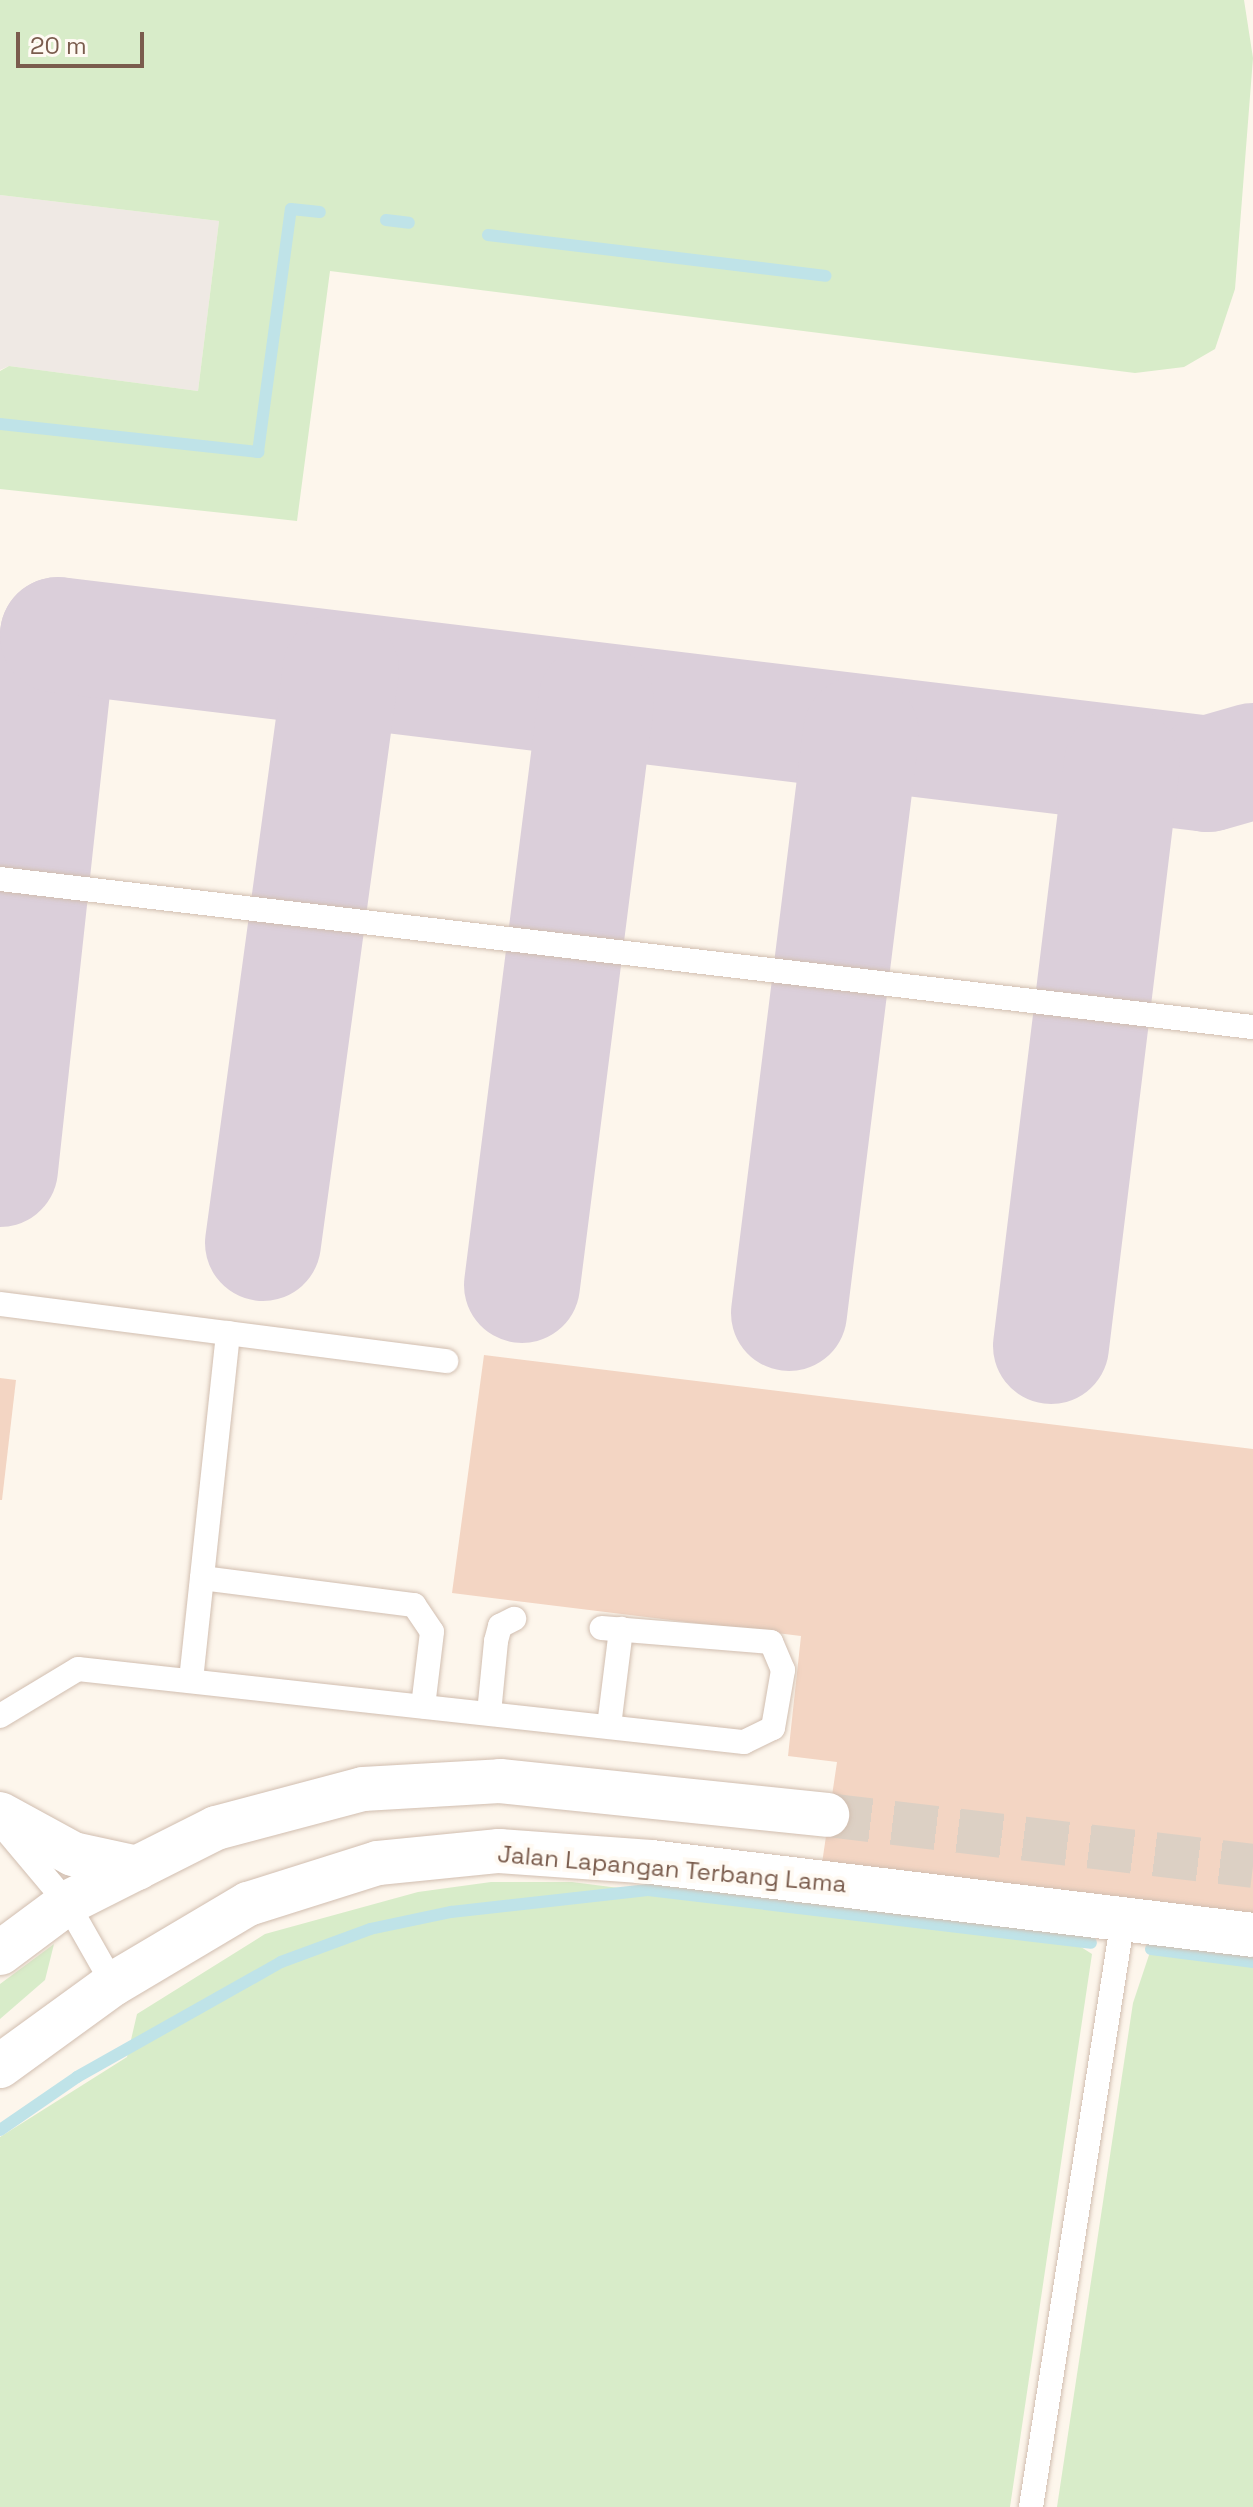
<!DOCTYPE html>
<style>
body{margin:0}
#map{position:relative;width:1253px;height:2507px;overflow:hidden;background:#fdf6ec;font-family:"Space Grotesk",sans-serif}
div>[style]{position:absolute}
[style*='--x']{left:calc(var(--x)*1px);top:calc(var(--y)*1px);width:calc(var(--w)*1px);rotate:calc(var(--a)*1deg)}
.industrial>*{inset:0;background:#efe9e4}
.green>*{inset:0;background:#d8ecc9}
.stream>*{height:12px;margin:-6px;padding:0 6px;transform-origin:6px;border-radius:6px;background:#bfe3e8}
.taxiway>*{height:116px;margin:-58px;padding:0 58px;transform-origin:58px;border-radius:58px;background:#dbcfda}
.building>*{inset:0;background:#f3d5c3}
.secondary-tunnel>*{height:44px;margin-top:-22px;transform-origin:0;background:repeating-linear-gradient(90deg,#dcd0c4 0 44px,transparent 0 66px)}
.roads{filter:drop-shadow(0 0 2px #d1beb0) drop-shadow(0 0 2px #d1beb0)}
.service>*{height:24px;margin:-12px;padding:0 12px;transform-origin:12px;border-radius:12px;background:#fff}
.secondary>*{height:44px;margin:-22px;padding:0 22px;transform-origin:22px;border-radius:22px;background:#fff}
span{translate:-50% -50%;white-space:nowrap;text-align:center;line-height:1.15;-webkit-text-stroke:8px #fffaf3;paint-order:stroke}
.street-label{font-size:24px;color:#7a5c4d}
.scale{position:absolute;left:16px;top:32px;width:128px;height:36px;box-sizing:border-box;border:4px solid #7a5c4d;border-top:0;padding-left:10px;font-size:24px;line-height:28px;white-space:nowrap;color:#7a5c4d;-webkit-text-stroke:6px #fffaf3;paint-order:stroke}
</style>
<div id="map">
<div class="industrial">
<i style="clip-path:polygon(0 195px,219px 221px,198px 391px,9px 366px,0 370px)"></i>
</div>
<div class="green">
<i style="clip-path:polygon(0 0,1244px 0,1253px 58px,1235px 289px,1215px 349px,1184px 367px,1135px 373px,330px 271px,297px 521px,0 489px,0 371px,9px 366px,198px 391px,219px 221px,0 195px)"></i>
<i style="clip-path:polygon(491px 1882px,572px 1882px,1081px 1947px,1092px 1954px,1010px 2507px,0 2507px,0 2137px,127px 2057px,137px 2014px,265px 1934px,418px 1892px)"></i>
<i style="clip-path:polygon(54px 1944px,45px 1980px,0 2019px,0 1984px)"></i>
<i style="clip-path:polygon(1151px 1949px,1253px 1962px,1253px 2507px,1057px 2507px,1133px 2003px)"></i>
</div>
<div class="stream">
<i style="--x:386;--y:220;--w:23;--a:7"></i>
<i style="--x:488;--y:235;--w:340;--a:6.9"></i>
<i style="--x:0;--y:424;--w:260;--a:6.2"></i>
<i style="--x:258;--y:452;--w:245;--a:-82.3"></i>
<i style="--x:291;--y:209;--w:29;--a:6"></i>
<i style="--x:1151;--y:1949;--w:103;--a:7.3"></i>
<i style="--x:0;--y:2130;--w:93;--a:-34.5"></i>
<i style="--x:77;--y:2077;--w:234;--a:-29.4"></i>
<i style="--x:281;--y:1962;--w:95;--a:-20.3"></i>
<i style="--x:370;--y:1929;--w:83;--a:-11.9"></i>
<i style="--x:451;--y:1912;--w:198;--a:-6.4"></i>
<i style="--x:648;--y:1890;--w:446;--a:6.8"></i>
</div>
<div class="taxiway">
<i style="--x:0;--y:1169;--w:537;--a:-83.8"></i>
<i style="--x:58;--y:635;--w:1158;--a:6.89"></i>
<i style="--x:1208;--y:774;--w:47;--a:-16.1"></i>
<i style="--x:263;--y:1243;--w:578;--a:-82.25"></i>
<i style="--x:522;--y:1285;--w:588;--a:-82.77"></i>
<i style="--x:789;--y:1313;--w:584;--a:-82.92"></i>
<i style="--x:1051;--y:1346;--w:586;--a:-83.04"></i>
</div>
<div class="building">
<i style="clip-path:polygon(484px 1355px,1253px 1449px,1253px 1926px,821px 1870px,837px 1762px,788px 1756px,801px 1636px,452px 1593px)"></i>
<i style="clip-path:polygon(0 1378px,16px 1380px,2px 1500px,0 1500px)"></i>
</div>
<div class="secondary-tunnel">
<i style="--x:827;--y:1815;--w:429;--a:6.8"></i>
</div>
<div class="roads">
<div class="service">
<i style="--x:0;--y:879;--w:1262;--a:6.74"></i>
<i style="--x:0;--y:1304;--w:450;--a:7.3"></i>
<i style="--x:202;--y:1578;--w:214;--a:7.3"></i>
<i style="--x:414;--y:1605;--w:32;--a:56"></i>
<i style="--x:432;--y:1632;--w:75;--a:96.9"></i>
<i style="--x:191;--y:1680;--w:349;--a:-83.9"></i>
<i style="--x:489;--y:1713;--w:72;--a:-84.4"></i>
<i style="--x:496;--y:1641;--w:16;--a:-75"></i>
<i style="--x:500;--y:1626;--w:16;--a:-27"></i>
<i style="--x:0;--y:1716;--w:91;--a:-31.1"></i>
<i style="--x:78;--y:1669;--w:670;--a:6.26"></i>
<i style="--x:744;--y:1742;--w:32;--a:-26"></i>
<i style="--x:773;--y:1728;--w:59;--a:-80.2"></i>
<i style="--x:783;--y:1670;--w:30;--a:-113"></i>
<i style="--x:771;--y:1642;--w:170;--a:-175.3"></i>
<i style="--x:609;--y:1726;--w:98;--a:-82.9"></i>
<i style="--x:5;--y:1829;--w:97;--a:50"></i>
<i style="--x:67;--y:1903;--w:93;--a:60.4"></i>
<i style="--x:1031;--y:2507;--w:596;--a:-81.12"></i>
</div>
<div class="secondary">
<i style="--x:0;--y:1814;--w:83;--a:28.7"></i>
<i style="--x:73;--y:1854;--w:66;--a:12.3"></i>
<i style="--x:0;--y:1953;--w:84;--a:-36.7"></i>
<i style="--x:67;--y:1903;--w:167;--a:-26.7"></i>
<i style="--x:216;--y:1828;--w:152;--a:-14.9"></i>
<i style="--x:363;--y:1789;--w:137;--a:-3.3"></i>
<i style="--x:500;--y:1781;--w:329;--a:5.9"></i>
<i style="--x:0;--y:2066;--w:140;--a:-36"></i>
<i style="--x:113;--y:1984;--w:157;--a:-30.7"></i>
<i style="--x:248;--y:1904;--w:136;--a:-17.5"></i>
<i style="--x:378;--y:1863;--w:122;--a:-5.7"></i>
<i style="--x:499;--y:1851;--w:152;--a:4.1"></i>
<i style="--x:651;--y:1862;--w:606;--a:6.91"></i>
</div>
</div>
<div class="street-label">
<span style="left:672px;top:1869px;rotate:5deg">Jalan Lapangan Terbang Lama</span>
</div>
<div class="scale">20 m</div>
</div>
